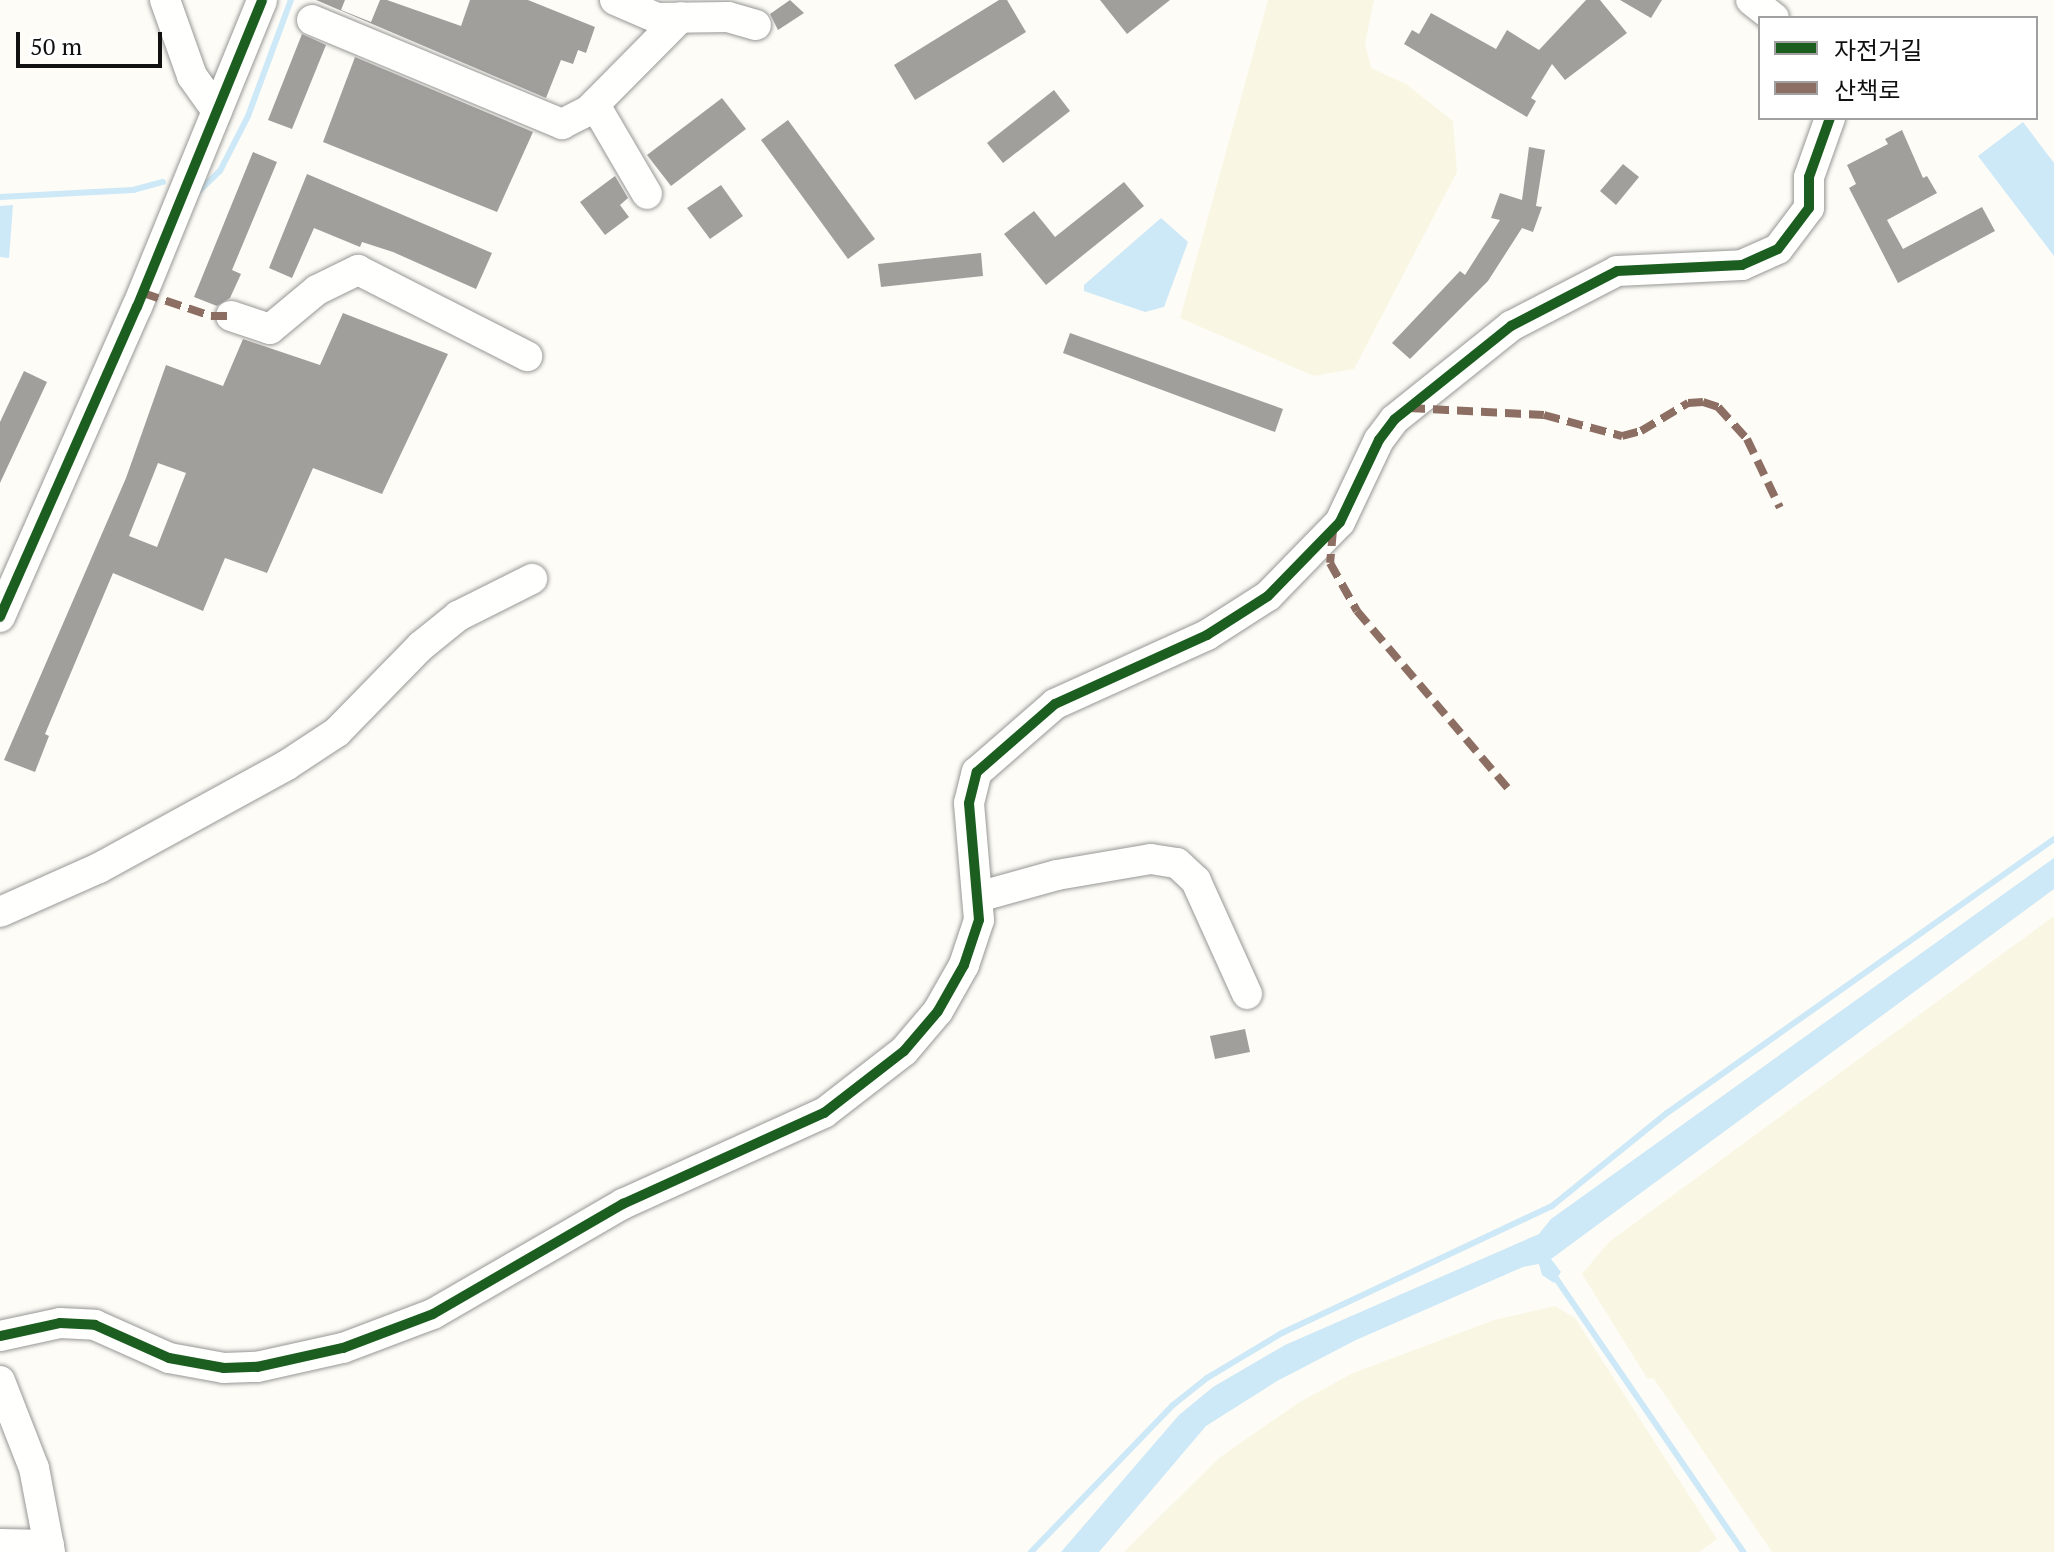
<!DOCTYPE html>
<meta charset="utf-8">
<style>
body{margin:0}
#map{position:relative;width:2054px;height:1552px;overflow:hidden;background:#fdfcf7;font-family:"PT Serif","Noto Sans KR",serif}
div>[style]{position:absolute}
[style*='--x']{left:calc(var(--x)*1px);top:calc(var(--y)*1px);width:calc(var(--w)*1px);rotate:calc(var(--a)*1deg)}
.farmland>*{inset:0;background:#f9f7e4}
.water>*{inset:0;background:#cde8f7}
.stream>*{height:6px;margin:-3px;padding:0 3px;transform-origin:3px;border-radius:3px;background:#cde8f7}
.building>*{inset:0;background:#a19f9c}
.roads{filter:drop-shadow(0 0 2px #979795) drop-shadow(0 0 2px #979795)}
.minor>*{height:30px;margin:-15px;padding:0 15px;transform-origin:15px;border-radius:15px;background:#fffffe}
.quiet>*{height:8px;margin-top:-4px;transform-origin:0;background:repeating-linear-gradient(90deg,#8d6e63 0 16px,transparent 0 24px)}
.cycleway>*{height:10px;margin:-5px;padding:0 5px;transform-origin:5px;border-radius:5px;background:#1b5e20}
span{translate:-50% -50%;white-space:nowrap;text-align:center;line-height:1.15;-webkit-text-stroke:8px #fff;paint-order:stroke}
.legend{position:absolute;left:1758px;top:16px;width:280px;height:104px;box-sizing:border-box;background:#fff;border:2px solid #a0a0a0;margin:0;padding:10px 14px;list-style:none;font-size:24px;color:#111}
.legend li{display:flex;align-items:center;gap:16px;height:40px}
.legend b{width:40px;border:2px solid #a0a0a0}
.scale{position:absolute;left:16px;top:32px;width:146px;height:36px;box-sizing:border-box;border:4px solid #111;border-top:0;padding-left:10px;font-size:24px;line-height:28px;white-space:nowrap;color:#111;-webkit-text-stroke:6px #fff;paint-order:stroke}
</style>
<div id="map">
<div class="farmland">
<i style="clip-path:polygon(1268px 0,1374px 0,1365px 43px,1371px 68px,1406px 84px,1453px 121px,1457px 172px,1354px 369px,1314px 376px,1180px 318px)"></i>
<i style="clip-path:polygon(2054px 916px,2054px 1552px,1772px 1552px,1654px 1379px,1647px 1378px,1582px 1274px,1609px 1242px)"></i>
<i style="clip-path:polygon(1555px 1306px,1575px 1318px,1717px 1539px,1699px 1552px,1124px 1552px,1219px 1458px,1298px 1403px,1353px 1373px,1494px 1320px)"></i>
</div>
<div class="water">
<i style="clip-path:polygon(2023px 122px,2054px 163px,2054px 256px,1978px 156px)"></i>
<i style="clip-path:polygon(13px 205px,9px 258px,0 257px,0 206px)"></i>
<i style="clip-path:polygon(1161px 218px,1188px 242px,1164px 307px,1145px 312px,1084px 291px,1084px 285px)"></i>
<i style="clip-path:polygon(2054px 858px,2054px 889px,1551px 1259px,1561px 1272px,1554px 1283px,1542px 1275px,1539px 1264px,1523px 1267px,1356px 1340px,1277px 1381px,1206px 1426px,1099px 1552px,1061px 1552px,1179px 1415px,1213px 1387px,1285px 1345px,1539px 1234px,1551px 1219px)"></i>
</div>
<div class="stream">
<i style="--x:199;--y:191;--w:29;--a:-44"></i>
<i style="--x:220;--y:171;--w:62;--a:-63"></i>
<i style="--x:248;--y:116;--w:124;--a:-69.7"></i>
<i style="--x:0;--y:197;--w:133;--a:-3"></i>
<i style="--x:133;--y:190;--w:31;--a:-15"></i>
<i style="--x:1553;--y:1274;--w:337;--a:55.6"></i>
<i style="--x:1031;--y:1552;--w:204;--a:-46"></i>
<i style="--x:1173;--y:1405;--w:43;--a:-38.5"></i>
<i style="--x:1207;--y:1378;--w:87;--a:-31"></i>
<i style="--x:1282;--y:1333;--w:298;--a:-25.2"></i>
<i style="--x:1552;--y:1206;--w:148;--a:-39"></i>
<i style="--x:1667;--y:1113;--w:474;--a:-35.3"></i>
</div>
<div class="building">
<i style="clip-path:polygon(316px 0,345px 0,341px 10px,371px 22px,380px 0,387px 0,461px 26px,470px 0,528px 0,595px 27px,586px 53px,578px 50px,573px 64px,561px 60px,546px 98px)"></i>
<i style="clip-path:polygon(790px 0,804px 13px,778px 30px,770px 14px)"></i>
<i style="clip-path:polygon(999px 0,1007px 0,1026px 32px,915px 100px,894px 65px)"></i>
<i style="clip-path:polygon(1100px 0,1170px 0,1127px 34px)"></i>
<i style="clip-path:polygon(1586px 0,1600px 0,1627px 33px,1565px 80px,1552px 64px,1531px 98px,1536px 101px,1527px 117px,1404px 44px,1412px 30px,1419px 34px,1431px 13px,1496px 49px,1507px 30px,1539px 50px)"></i>
<i style="clip-path:polygon(1620px 0,1662px 0,1651px 18px)"></i>
<i style="clip-path:polygon(302px 34px,326px 45px,292px 129px,268px 120px)"></i>
<i style="clip-path:polygon(355px 57px,533px 132px,497px 212px,323px 142px)"></i>
<i style="clip-path:polygon(1054px 90px,1070px 111px,1003px 163px,987px 143px)"></i>
<i style="clip-path:polygon(722px 98px,746px 129px,671px 186px,647px 155px)"></i>
<i style="clip-path:polygon(788px 120px,875px 239px,848px 259px,761px 140px)"></i>
<i style="clip-path:polygon(1902px 130px,1923px 178px,1927px 176px,1937px 193px,1887px 220px,1903px 249px,1982px 207px,1995px 231px,1898px 283px,1849px 188px,1856px 184px,1847px 165px,1888px 144px,1885px 139px)"></i>
<i style="clip-path:polygon(1529px 147px,1545px 150px,1536px 206px,1542px 207px,1533px 232px,1522px 228px,1488px 281px,1410px 359px,1392px 343px,1460px 271px,1465px 275px,1500px 220px,1491px 218px,1500px 193px,1522px 200px)"></i>
<i style="clip-path:polygon(253px 152px,277px 162px,232px 270px,241px 274px,230px 298px,217px 306px,194px 297px)"></i>
<i style="clip-path:polygon(1623px 164px,1639px 177px,1616px 205px,1600px 191px)"></i>
<i style="clip-path:polygon(307px 174px,492px 253px,476px 289px,393px 252px,362px 242px,360px 247px,314px 228px,292px 278px,269px 268px)"></i>
<i style="clip-path:polygon(615px 176px,628px 198px,620px 205px,629px 217px,605px 235px,580px 202px)"></i>
<i style="clip-path:polygon(1124px 182px,1144px 206px,1046px 285px,1004px 234px,1034px 211px,1055px 237px)"></i>
<i style="clip-path:polygon(721px 185px,743px 216px,710px 239px,687px 208px)"></i>
<i style="clip-path:polygon(981px 253px,983px 276px,881px 287px,878px 264px)"></i>
<i style="clip-path:polygon(evenodd,343px 313px,448px 354px,382px 494px,313px 468px,267px 573px,225px 558px,203px 611px,113px 573px,45px 734px,49px 736px,35px 772px,4px 760px,126px 478px,166px 365px,223px 386px,243px 339px,320px 365px,343px 313px,158px 463px,186px 473px,157px 547px,129px 536px,158px 463px)"></i>
<i style="clip-path:polygon(1070px 333px,1283px 409px,1275px 432px,1063px 353px)"></i>
<i style="clip-path:polygon(24px 371px,47px 382px,0 483px,0 422px)"></i>
<i style="clip-path:polygon(1245px 1029px,1250px 1052px,1215px 1059px,1210px 1036px)"></i>
</div>
<div class="roads">
<div class="minor">
<i style="--x:165;--y:0;--w:81;--a:70.4"></i>
<i style="--x:192;--y:76;--w:43;--a:54.5"></i>
<i style="--x:615;--y:0;--w:46;--a:23.2"></i>
<i style="--x:657;--y:18;--w:71;--a:-0.8"></i>
<i style="--x:728;--y:17;--w:29;--a:16"></i>
<i style="--x:1751;--y:0;--w:29;--a:38"></i>
<i style="--x:312;--y:20;--w:271;--a:22.6"></i>
<i style="--x:562;--y:124;--w:29;--a:-27"></i>
<i style="--x:588;--y:111;--w:132;--a:-45.3"></i>
<i style="--x:595;--y:105;--w:103;--a:59.7"></i>
<i style="--x:231;--y:316;--w:41;--a:18.4"></i>
<i style="--x:270;--y:329;--w:61;--a:-39.7"></i>
<i style="--x:317;--y:290;--w:46;--a:-26"></i>
<i style="--x:358;--y:270;--w:190;--a:27"></i>
<i style="--x:0;--y:617;--w:339;--a:-66.2"></i>
<i style="--x:137;--y:307;--w:331;--a:-67.8"></i>
<i style="--x:978;--y:897;--w:82;--a:-15.6"></i>
<i style="--x:1057;--y:875;--w:95;--a:-9.7"></i>
<i style="--x:1151;--y:859;--w:26;--a:9"></i>
<i style="--x:1177;--y:863;--w:26;--a:43"></i>
<i style="--x:1196;--y:881;--w:124;--a:65.7"></i>
<i style="--x:0;--y:912;--w:108;--a:-24"></i>
<i style="--x:99;--y:868;--w:214;--a:-28.7"></i>
<i style="--x:287;--y:765;--w:60;--a:-33.4"></i>
<i style="--x:337;--y:732;--w:120;--a:-45.7"></i>
<i style="--x:421;--y:646;--w:48;--a:-39"></i>
<i style="--x:458;--y:616;--w:83;--a:-26.6"></i>
<i style="--x:0;--y:1336;--w:61;--a:-12.2"></i>
<i style="--x:60;--y:1323;--w:35;--a:3"></i>
<i style="--x:95;--y:1325;--w:81;--a:24"></i>
<i style="--x:169;--y:1358;--w:56;--a:10.3"></i>
<i style="--x:224;--y:1368;--w:33;--a:-2"></i>
<i style="--x:257;--y:1367;--w:88;--a:-12.5"></i>
<i style="--x:343;--y:1348;--w:96;--a:-20.7"></i>
<i style="--x:433;--y:1314;--w:220;--a:-30.1"></i>
<i style="--x:623;--y:1204;--w:221;--a:-24.4"></i>
<i style="--x:824;--y:1113;--w:101;--a:-37.8"></i>
<i style="--x:904;--y:1051;--w:52;--a:-49.6"></i>
<i style="--x:938;--y:1011;--w:53;--a:-60.5"></i>
<i style="--x:964;--y:965;--w:47;--a:-71.6"></i>
<i style="--x:979;--y:920;--w:117;--a:-94.9"></i>
<i style="--x:969;--y:803;--w:32;--a:-76"></i>
<i style="--x:977;--y:772;--w:103;--a:-41.1"></i>
<i style="--x:1055;--y:704;--w:167;--a:-24.4"></i>
<i style="--x:1207;--y:635;--w:72;--a:-32.6"></i>
<i style="--x:1268;--y:596;--w:103;--a:-45.8"></i>
<i style="--x:1340;--y:522;--w:91;--a:-64.6"></i>
<i style="--x:1379;--y:440;--w:26;--a:-53"></i>
<i style="--x:1395;--y:419;--w:149;--a:-38.7"></i>
<i style="--x:1511;--y:326;--w:119;--a:-27.4"></i>
<i style="--x:1617;--y:271;--w:125;--a:-2.7"></i>
<i style="--x:1742;--y:265;--w:39;--a:-24"></i>
<i style="--x:1778;--y:249;--w:51;--a:-52.9"></i>
<i style="--x:1809;--y:208;--w:31;--a:-90"></i>
<i style="--x:1809;--y:177;--w:63;--a:-70.4"></i>
<i style="--x:0;--y:1381;--w:93;--a:68.7"></i>
<i style="--x:34;--y:1468;--w:86;--a:79.2"></i>
<i style="--x:0;--y:1544;--w:49;--a:1.2"></i>
</div>
</div>
<div class="quiet">
<i style="--x:143;--y:293;--w:72;--a:18.7"></i>
<i style="--x:211;--y:316;--w:20;--a:0"></i>
<i style="--x:1409;--y:408;--w:135;--a:3"></i>
<i style="--x:1544;--y:415;--w:81;--a:15.1"></i>
<i style="--x:1622;--y:436;--w:20;--a:-15"></i>
<i style="--x:1641;--y:431;--w:55;--a:-30.8"></i>
<i style="--x:1688;--y:403;--w:15;--a:-4"></i>
<i style="--x:1703;--y:402;--w:16;--a:18"></i>
<i style="--x:1718;--y:407;--w:43;--a:47.8"></i>
<i style="--x:1747;--y:439;--w:76;--a:64.4"></i>
<i style="--x:1333;--y:530;--w:33;--a:95"></i>
<i style="--x:1330;--y:563;--w:55;--a:60.6"></i>
<i style="--x:1357;--y:611;--w:239;--a:49.6"></i>
</div>
<div class="cycleway">
<i style="--x:0;--y:617;--w:339;--a:-66.2"></i>
<i style="--x:137;--y:307;--w:331;--a:-67.8"></i>
<i style="--x:0;--y:1336;--w:61;--a:-12.2"></i>
<i style="--x:60;--y:1323;--w:35;--a:3"></i>
<i style="--x:95;--y:1325;--w:81;--a:24"></i>
<i style="--x:169;--y:1358;--w:56;--a:10.3"></i>
<i style="--x:224;--y:1368;--w:33;--a:-2"></i>
<i style="--x:257;--y:1367;--w:88;--a:-12.5"></i>
<i style="--x:343;--y:1348;--w:96;--a:-20.7"></i>
<i style="--x:433;--y:1314;--w:220;--a:-30.1"></i>
<i style="--x:623;--y:1204;--w:221;--a:-24.4"></i>
<i style="--x:824;--y:1113;--w:101;--a:-37.8"></i>
<i style="--x:904;--y:1051;--w:52;--a:-49.6"></i>
<i style="--x:938;--y:1011;--w:53;--a:-60.5"></i>
<i style="--x:964;--y:965;--w:47;--a:-71.6"></i>
<i style="--x:979;--y:920;--w:117;--a:-94.9"></i>
<i style="--x:969;--y:803;--w:32;--a:-76"></i>
<i style="--x:977;--y:772;--w:103;--a:-41.1"></i>
<i style="--x:1055;--y:704;--w:167;--a:-24.4"></i>
<i style="--x:1207;--y:635;--w:72;--a:-32.6"></i>
<i style="--x:1268;--y:596;--w:103;--a:-45.8"></i>
<i style="--x:1340;--y:522;--w:91;--a:-64.6"></i>
<i style="--x:1379;--y:440;--w:26;--a:-53"></i>
<i style="--x:1395;--y:419;--w:149;--a:-38.7"></i>
<i style="--x:1511;--y:326;--w:119;--a:-27.4"></i>
<i style="--x:1617;--y:271;--w:125;--a:-2.7"></i>
<i style="--x:1742;--y:265;--w:39;--a:-24"></i>
<i style="--x:1778;--y:249;--w:51;--a:-52.9"></i>
<i style="--x:1809;--y:208;--w:31;--a:-90"></i>
<i style="--x:1809;--y:177;--w:63;--a:-70.4"></i>
</div>
<ul class="legend">
<li><b style="height:10px;background:#1b5e20"></b>자전거길</li>
<li><b style="height:10px;background:#8d6e63"></b>산책로</li>
</ul>
<div class="scale">50 m</div>
</div>
